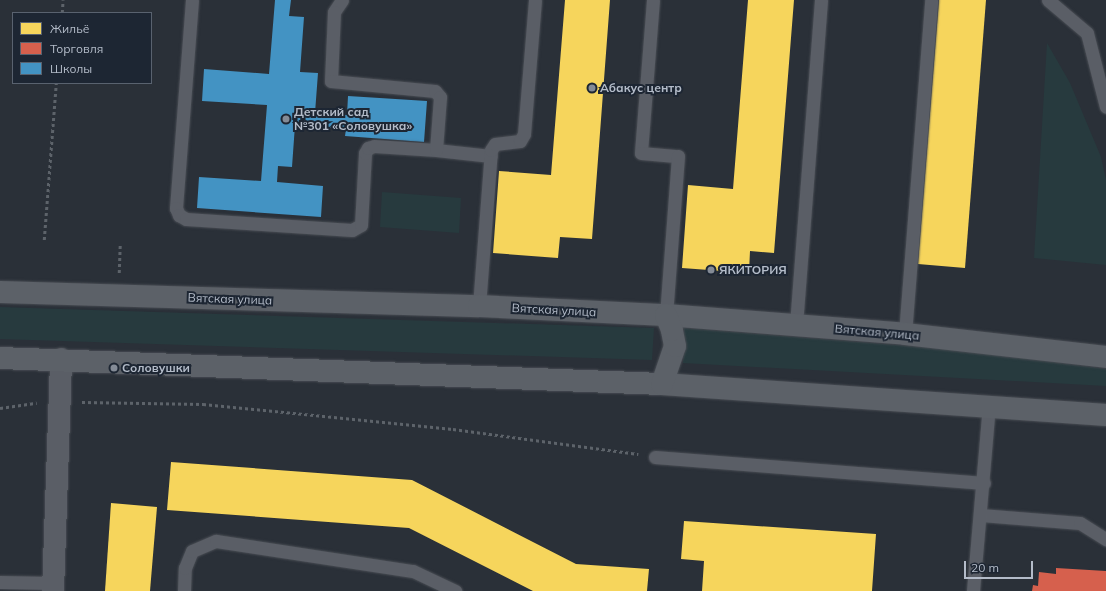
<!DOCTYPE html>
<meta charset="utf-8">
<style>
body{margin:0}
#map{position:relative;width:1106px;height:591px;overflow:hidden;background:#2a3038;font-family:Mulish,sans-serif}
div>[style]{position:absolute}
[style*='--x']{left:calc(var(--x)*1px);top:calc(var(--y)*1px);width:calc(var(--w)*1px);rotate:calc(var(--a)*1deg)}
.green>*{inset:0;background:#273a3e}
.homes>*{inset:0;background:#f6d55c}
.shops>*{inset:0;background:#d6604d}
.schools>*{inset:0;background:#4393c3}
.path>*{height:2.5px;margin-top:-1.25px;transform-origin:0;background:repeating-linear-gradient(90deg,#5d636a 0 3px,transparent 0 6px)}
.roads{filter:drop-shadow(0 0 1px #484c53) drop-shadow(0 0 1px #484c53)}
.service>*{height:13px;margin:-6.5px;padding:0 6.5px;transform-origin:6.5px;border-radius:6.5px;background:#5a5e66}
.minor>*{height:22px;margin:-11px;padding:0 11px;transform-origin:11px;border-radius:11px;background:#5a5e66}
.primary>*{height:22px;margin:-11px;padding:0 11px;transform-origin:11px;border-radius:11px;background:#5c6168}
.dots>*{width:11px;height:11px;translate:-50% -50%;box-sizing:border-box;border:2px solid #1d2633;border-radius:50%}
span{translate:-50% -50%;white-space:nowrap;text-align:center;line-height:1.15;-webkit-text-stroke:4px #1d2633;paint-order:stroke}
.poi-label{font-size:12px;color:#b4bcc9;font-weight:700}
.left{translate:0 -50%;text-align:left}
.street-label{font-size:12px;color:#b4bcc9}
.legend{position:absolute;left:12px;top:12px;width:140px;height:72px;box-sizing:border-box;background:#1d2633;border:1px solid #59626f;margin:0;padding:5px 7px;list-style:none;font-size:12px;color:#b4bcc9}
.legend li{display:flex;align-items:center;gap:8px;height:20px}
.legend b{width:20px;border:1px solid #59626f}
.scale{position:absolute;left:964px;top:561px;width:69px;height:18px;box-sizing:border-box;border:2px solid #b4bcc9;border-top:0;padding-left:5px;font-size:12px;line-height:14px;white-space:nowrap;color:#b4bcc9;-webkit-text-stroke:3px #1d2633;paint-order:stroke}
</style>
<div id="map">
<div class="green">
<i style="clip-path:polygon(1047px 43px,1070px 83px,1101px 157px,1106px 180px,1106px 265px,1034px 258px)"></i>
<i style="clip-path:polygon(382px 192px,461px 198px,459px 233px,380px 227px)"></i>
<i style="clip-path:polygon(0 307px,654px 328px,652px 360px,0 339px)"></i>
<i style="clip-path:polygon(684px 328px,973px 351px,1106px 369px,1106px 386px,683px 363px)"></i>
</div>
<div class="homes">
<i style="clip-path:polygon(565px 0,610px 0,592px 239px,560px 237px,558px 258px,493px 253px,499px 171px,551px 175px)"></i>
<i style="clip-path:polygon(748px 0,794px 0,774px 253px,750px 251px,749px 273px,682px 268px,688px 185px,733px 189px)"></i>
<i style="clip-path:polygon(939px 0,986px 0,965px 268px,918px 264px)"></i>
<i style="clip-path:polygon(171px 462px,412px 480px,576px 564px,649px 569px,647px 591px,533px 591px,409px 528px,167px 510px)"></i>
<i style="clip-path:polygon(111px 503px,157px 507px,150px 591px,105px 591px)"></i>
<i style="clip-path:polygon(684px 521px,876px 534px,872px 591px,702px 591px,704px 561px,681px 559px)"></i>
</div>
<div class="shops">
<i style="clip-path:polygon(1056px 568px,1106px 571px,1106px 591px,1032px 591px,1033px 585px,1038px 586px,1039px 572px,1056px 574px)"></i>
</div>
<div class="schools">
<i style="clip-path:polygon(275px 0,291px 0,289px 16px,304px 17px,300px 72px,318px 73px,315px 113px,347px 115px,348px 96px,427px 101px,424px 142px,345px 136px,346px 129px,295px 125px,292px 167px,278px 166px,277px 182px,323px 186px,321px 217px,197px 208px,199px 177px,261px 181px,267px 105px,202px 101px,204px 69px,269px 74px)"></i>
</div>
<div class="path">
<i style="--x:62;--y:13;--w:13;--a:-86"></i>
<i style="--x:44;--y:240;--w:157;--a:-85.6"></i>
<i style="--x:119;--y:273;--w:29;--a:-88"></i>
<i style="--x:82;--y:402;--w:121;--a:0.9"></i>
<i style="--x:203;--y:404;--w:251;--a:5.7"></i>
<i style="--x:453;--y:429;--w:187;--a:7.7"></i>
<i style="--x:0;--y:408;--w:37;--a:-8"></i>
</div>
<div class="roads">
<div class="service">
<i style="--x:192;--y:0;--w:209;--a:94.4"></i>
<i style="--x:176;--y:208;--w:8;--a:67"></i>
<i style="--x:179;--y:215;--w:8;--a:30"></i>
<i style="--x:186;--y:219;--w:166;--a:3.8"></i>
<i style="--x:352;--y:230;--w:10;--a:-29"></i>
<i style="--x:361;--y:225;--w:72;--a:-86.8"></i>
<i style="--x:365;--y:153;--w:6;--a:-59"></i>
<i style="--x:368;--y:148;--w:6;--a:-18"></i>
<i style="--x:374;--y:146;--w:62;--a:3.7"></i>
<i style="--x:436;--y:150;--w:55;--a:6.2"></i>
<i style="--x:342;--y:0;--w:14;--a:124"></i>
<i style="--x:334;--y:12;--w:69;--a:92.5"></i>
<i style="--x:331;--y:81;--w:104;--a:5.5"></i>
<i style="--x:435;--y:91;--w:8;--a:50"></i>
<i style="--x:440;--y:97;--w:53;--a:94.3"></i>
<i style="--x:653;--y:0;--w:153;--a:94.5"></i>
<i style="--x:641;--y:153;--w:37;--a:5"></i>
<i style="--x:678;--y:156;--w:159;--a:94.3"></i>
<i style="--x:1048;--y:0;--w:51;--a:40.2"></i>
<i style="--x:1087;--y:33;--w:76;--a:75.6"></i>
<i style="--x:479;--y:306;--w:156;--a:-85.6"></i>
<i style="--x:491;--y:150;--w:7;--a:-56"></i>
<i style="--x:495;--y:144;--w:25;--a:-7"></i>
<i style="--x:520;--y:141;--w:8;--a:-60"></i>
<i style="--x:524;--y:134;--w:134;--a:-85.3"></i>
<i style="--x:796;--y:325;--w:326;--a:-85.6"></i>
<i style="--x:905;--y:334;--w:335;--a:-85.5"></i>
<i style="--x:655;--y:457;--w:330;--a:4.5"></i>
<i style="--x:981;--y:515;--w:99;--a:4.6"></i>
<i style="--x:1080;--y:523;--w:31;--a:32"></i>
<i style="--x:0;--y:582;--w:53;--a:1.1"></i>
<i style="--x:184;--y:591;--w:23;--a:-88"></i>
<i style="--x:185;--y:568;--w:18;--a:-68"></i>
<i style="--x:192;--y:551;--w:26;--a:-23"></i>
<i style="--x:216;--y:541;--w:199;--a:8.7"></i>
<i style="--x:413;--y:571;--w:47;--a:25.5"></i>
<i style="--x:973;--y:591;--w:187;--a:-85.1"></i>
</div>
<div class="minor">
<i style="--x:53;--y:591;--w:232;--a:-88"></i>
</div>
<div class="primary">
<i style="--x:0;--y:292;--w:479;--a:1.7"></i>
<i style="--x:479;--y:306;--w:187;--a:2.8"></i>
<i style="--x:666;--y:315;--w:240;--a:4.5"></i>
<i style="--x:905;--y:334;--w:202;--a:6.5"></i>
<i style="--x:0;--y:358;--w:663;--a:2.25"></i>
<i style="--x:662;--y:384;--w:445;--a:4"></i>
<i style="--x:662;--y:384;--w:40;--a:-71.1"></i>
<i style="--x:675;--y:346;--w:16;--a:-101"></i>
<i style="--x:672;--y:330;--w:16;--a:-112"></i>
</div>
</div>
<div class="dots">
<i style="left:592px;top:88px;background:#848b96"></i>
<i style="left:286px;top:119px;background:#848b96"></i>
<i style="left:711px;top:270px;background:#848b96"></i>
<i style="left:114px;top:368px;background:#848b96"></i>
</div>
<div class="poi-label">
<span class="left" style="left:600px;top:88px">Абакус центр</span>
<span class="left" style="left:294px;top:119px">Детский сад<br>№301 «Соловушка»</span>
<span class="left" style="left:719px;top:270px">ЯКИТОРИЯ</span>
<span class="left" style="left:122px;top:368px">Соловушки</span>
</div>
<div class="street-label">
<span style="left:230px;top:299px;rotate:2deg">Вятская улица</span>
<span style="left:554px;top:310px;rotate:3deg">Вятская улица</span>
<span style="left:877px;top:332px;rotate:5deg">Вятская улица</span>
</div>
<ul class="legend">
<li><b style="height:11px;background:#f6d55c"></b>Жильё</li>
<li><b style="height:11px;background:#d6604d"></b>Торговля</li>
<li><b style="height:11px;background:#4393c3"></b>Школы</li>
</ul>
<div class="scale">20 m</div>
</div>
